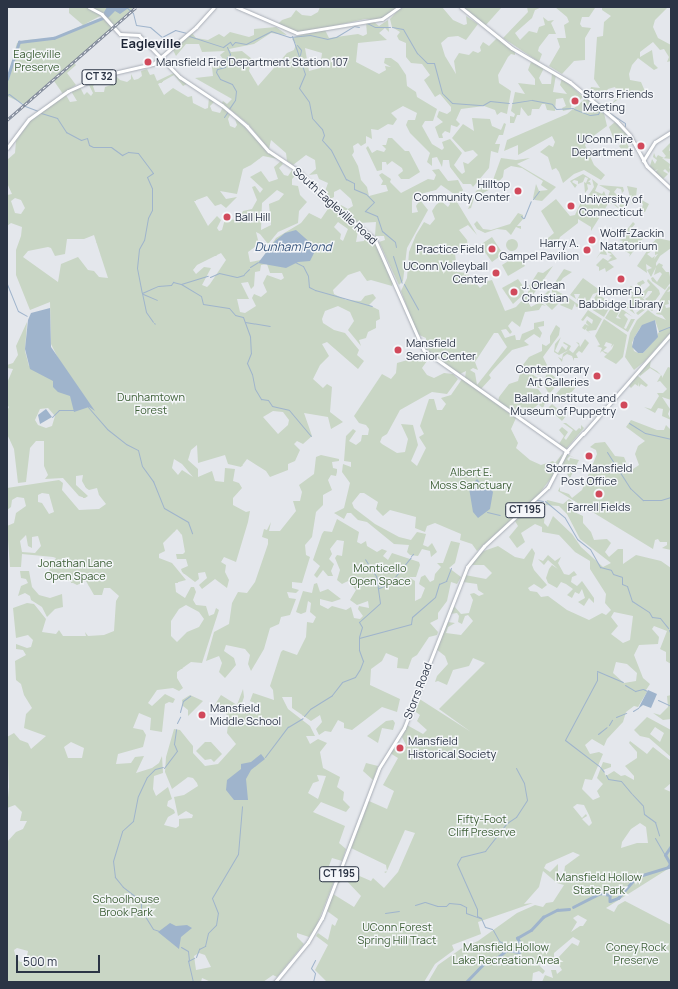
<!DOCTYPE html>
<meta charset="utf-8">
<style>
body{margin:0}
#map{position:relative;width:678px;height:989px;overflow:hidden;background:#e4e7ec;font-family:Manrope,sans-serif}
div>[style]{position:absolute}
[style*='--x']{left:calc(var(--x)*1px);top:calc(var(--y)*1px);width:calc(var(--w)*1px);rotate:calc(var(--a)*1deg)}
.green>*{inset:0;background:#c9d6c5}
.round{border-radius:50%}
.water>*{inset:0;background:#9fb4cc}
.stream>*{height:1px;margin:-0.5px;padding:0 0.5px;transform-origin:0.5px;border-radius:0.5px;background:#9fb4cc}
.river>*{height:2.5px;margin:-1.25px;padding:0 1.25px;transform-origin:1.25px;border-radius:1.25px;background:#9fb4cc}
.roads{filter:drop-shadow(0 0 1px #a9aeb7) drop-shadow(0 0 1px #a9aeb7)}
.secondary>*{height:2.5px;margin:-1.25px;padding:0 1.25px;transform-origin:1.25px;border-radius:1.25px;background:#fff}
.primary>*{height:3px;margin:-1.5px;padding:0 1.5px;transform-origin:1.5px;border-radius:1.5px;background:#fff}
.rail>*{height:2.5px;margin-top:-1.25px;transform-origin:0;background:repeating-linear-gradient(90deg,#f4f6f9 0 3px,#7d8696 0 6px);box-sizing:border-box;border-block:1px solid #7d8696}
.dots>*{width:11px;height:11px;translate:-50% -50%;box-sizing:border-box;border:2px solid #f4f6f9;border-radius:50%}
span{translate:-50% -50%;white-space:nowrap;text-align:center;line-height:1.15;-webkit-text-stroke:3px #f4f6f9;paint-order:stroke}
.shield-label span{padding:1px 3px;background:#f4f6f9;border:1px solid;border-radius:3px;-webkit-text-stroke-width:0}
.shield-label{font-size:10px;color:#2b3445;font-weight:700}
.park-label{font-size:11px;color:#3f6138}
.poi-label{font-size:11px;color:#2b3445}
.left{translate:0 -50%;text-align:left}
.right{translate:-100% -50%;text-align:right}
.street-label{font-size:11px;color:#2b3445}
.water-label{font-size:12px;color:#34527a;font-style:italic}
.quarter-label{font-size:13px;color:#1d2536;font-weight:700}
.frame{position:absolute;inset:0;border:8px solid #2b3445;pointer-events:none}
.scale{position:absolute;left:16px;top:955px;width:84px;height:18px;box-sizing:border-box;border:2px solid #2b3445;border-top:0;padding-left:5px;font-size:12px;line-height:14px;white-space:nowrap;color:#2b3445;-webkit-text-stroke:3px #f4f6f9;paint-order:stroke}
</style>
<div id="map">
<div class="green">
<i style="clip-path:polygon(69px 7px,134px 7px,114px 26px,104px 14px,85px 24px,104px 17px,113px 27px,24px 104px,7px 96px,7px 79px,17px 43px,26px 40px,54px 38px,83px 25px,69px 13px)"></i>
<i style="clip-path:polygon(320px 7px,398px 7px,388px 16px,377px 20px,365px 19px,302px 33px,278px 24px,282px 20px,291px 17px,296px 10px,302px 15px,311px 16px,318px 12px)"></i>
<i style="clip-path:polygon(401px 7px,442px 7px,453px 20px,464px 25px,467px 24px,466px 16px,478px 24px,466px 40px,458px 36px,448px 37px,441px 43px,445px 56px,456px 74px,454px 61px,459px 53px,469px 55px,473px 51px,478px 53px,481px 51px,480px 47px,483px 42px,489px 46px,497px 38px,515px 52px,515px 55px,511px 54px,508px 57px,498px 75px,499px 83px,511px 91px,507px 114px,501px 112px,497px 115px,495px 110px,484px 106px,461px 109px,456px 120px,460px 124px,457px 127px,451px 125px,450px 133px,445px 131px,442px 134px,443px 138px,439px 138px,435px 127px,443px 122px,437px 117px,439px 111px,447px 114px,451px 111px,451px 107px,440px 94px,435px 97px,424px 80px,430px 75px,422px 64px,411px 63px,406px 57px,406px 43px,399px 40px,397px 36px,400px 32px,392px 27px,390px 19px)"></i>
<i style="clip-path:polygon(463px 7px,502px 7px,485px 26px)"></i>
<i style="clip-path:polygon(527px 7px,542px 7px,535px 10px,532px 18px,515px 33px,520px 40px,529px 31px,537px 33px,539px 27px,545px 25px,543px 17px,548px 21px,554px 20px,551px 23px,556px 34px,549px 34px,539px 47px,538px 51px,542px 54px,539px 62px,503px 38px,528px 12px)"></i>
<i style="clip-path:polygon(555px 7px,599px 7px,595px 8px,589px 17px,582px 17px,580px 24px,582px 27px,591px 28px,585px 38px,585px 60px,574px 61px,562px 74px,549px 66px,560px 47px,557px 38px,566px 38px,564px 25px,569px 22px,567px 17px)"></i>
<i style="clip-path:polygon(602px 7px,668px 7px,655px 20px,653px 27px,658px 38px,671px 45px,671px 61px,667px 62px,669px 57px,664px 49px,660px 50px,653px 42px,640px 52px,640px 57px,652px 50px,654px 64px,658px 68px,654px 70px,638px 58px,632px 65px,629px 74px,630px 80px,641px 82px,644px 89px,653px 95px,632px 90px,610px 105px,619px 96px,615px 87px,608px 89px,601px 99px,595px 100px,589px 95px,591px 87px,600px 88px,594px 79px,597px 37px,603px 36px,604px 22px,611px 16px,602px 10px)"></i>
<i style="clip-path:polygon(evenodd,388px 20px,389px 32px,385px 28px,379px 33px,387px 40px,358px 43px,356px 62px,379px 74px,386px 70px,385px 66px,391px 67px,384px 63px,385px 58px,391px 58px,398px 63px,406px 75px,407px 86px,416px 92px,417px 97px,437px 109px,433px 121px,425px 121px,422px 126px,432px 144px,442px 150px,444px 148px,442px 142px,450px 139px,462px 153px,454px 165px,458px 170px,462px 174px,465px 172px,463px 162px,468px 164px,478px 155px,473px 150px,465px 152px,452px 138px,463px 124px,474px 131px,472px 118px,490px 119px,492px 126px,501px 130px,504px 123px,506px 124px,503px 135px,499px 135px,495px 144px,500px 144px,498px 153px,491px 151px,489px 168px,473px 187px,471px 184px,463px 184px,450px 167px,449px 160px,443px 160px,442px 167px,437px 157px,432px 158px,432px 166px,427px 162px,430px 153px,410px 133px,406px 125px,408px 120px,415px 120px,417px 113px,403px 106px,391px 113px,397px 119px,393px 125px,388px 124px,378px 130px,371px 129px,372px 139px,366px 136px,366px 143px,361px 146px,358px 143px,353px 146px,354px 152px,352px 155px,358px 166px,361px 180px,367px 187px,369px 196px,388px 191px,386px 185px,381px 185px,383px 181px,379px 175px,382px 173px,391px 179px,390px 182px,401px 193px,428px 179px,434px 180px,436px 175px,432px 170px,439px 169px,448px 181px,458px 180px,463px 190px,462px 192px,454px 194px,441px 185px,436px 190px,416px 195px,412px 200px,412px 213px,418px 212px,416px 206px,420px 200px,428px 210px,407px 248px,403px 281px,399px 285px,379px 242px,385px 240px,384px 236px,375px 236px,376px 222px,359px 223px,338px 209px,341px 205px,348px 209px,353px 206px,351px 199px,340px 189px,334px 192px,334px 197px,328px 200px,324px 194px,328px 183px,319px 179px,317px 174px,309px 175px,316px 169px,315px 160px,306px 155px,293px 165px,287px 161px,286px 153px,271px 140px,269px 149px,248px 124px,222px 103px,223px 101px,227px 104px,232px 99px,195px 78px,213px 76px,212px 67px,223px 63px,223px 59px,220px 55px,225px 51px,202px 52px,199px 44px,186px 44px,176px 56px,173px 50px,191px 32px,196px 38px,208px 40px,219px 34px,224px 37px,230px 32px,249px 37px,254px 35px,254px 29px,276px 27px,287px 35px,271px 33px,254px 44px,229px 49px,231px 52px,242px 51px,252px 59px,249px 71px,258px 86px,287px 53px,294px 50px,296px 44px,292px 39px,297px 36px,325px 30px,329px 38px,358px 34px,363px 36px,367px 34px,366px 22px,374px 22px,379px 26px,388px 20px,305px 48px,322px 53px,320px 68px,309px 71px,305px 48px)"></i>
<i style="clip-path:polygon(531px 62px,544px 68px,539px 78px,542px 84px,551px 84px,552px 73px,556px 75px,553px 92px,567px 94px,560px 85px,562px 78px,583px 97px,580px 100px,577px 96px,572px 97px,571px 109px,563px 111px,562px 108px,566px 106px,563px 98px,556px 99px,555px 111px,547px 110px,545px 104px,542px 104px,539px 109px,532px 109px,531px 115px,528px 116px,521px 107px,520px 115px,517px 115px,514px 123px,510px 123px,510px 116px,514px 117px,515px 114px,511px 111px,515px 92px,525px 94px,518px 83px,535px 85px,535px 79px,528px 70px)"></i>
<i style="clip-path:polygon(74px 63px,76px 65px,67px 73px,76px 85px,63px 94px,54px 81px)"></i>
<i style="clip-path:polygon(evenodd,147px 69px,150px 75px,154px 74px,157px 81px,174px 73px,187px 84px,183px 86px,174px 75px,158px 84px,164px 95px,173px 88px,188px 97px,192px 96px,193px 103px,205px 109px,208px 108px,209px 97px,215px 101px,210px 106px,212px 111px,220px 113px,223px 107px,231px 113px,228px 119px,230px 126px,235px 128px,237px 125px,234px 116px,267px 151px,278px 159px,263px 156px,251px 165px,243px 169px,237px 194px,220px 191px,226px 199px,237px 197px,226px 208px,221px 204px,215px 206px,207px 196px,194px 201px,208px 226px,217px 216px,221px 220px,217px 228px,219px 231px,222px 230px,225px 219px,238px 220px,243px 211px,252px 209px,257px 200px,252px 187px,255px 186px,260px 193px,263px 189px,250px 177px,261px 171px,269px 182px,278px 179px,274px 167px,281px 161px,283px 164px,279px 168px,284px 175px,288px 176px,292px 170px,298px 173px,292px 179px,292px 185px,298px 186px,300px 195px,307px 202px,299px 211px,298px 223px,278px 232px,268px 244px,260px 234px,256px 232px,259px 244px,248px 252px,250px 262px,261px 260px,276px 238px,301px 223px,309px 213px,321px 219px,330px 206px,354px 225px,358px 231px,356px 242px,364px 241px,366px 235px,374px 241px,393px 282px,392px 286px,371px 280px,367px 281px,360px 271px,348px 275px,333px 290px,334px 294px,346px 300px,361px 301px,365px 296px,373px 294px,376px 298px,369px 305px,379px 310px,380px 319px,376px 321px,376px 328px,368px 332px,366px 338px,359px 340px,361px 346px,348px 330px,354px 321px,350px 312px,338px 306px,325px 311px,322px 319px,323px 323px,334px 330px,345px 333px,359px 350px,357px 355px,364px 361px,358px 369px,327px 342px,322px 344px,329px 356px,320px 365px,313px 379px,323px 388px,327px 384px,332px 387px,330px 412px,343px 422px,331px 429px,328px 417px,304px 413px,312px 436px,303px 444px,297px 441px,294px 444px,300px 450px,295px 461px,288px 464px,288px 470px,270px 477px,266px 471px,247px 459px,241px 467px,228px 464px,225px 455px,198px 463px,197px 445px,191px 450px,188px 460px,198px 469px,198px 477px,212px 471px,215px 481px,224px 482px,225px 468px,235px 469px,233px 481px,239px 483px,242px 488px,233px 498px,233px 505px,246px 512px,250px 511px,248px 522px,236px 562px,224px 557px,221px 562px,226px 565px,225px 572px,229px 580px,227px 588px,215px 579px,202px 589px,199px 585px,207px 578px,205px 572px,198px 573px,199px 579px,195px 582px,182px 572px,181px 569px,188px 566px,186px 559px,177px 559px,176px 554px,183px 554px,185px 552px,182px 535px,177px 529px,163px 543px,165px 551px,159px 554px,159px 558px,172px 563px,186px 580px,175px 583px,176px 592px,185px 598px,191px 587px,194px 587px,196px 592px,193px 600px,196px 605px,206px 606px,209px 616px,214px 614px,216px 608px,219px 610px,202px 663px,191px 662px,177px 672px,177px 678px,183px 688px,179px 691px,173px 688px,157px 690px,148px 703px,152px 706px,165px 694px,175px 699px,173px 703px,169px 702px,165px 704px,162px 732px,150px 730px,151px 718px,139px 713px,133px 728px,143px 730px,146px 735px,143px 747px,118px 754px,116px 764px,131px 763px,135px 757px,144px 756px,136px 773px,152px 768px,159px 763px,162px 756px,163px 773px,154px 776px,153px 789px,156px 796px,168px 787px,172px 799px,168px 801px,167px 806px,174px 810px,175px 813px,168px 817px,164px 825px,176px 828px,179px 826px,179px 819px,192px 818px,193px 815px,186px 811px,178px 816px,174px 797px,184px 795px,198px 786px,197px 783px,193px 778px,188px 777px,172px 789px,165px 772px,166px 757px,174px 729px,180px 730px,188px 740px,193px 746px,193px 753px,205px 766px,218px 764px,236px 744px,227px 733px,229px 716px,214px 706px,221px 695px,237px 705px,243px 689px,244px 697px,241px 706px,257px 715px,261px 706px,250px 701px,253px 693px,274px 700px,273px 690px,270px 686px,281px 652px,283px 650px,297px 655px,306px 637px,307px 622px,313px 623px,316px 617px,310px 612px,311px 603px,308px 601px,306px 612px,301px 614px,296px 612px,303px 591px,312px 593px,314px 584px,317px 583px,320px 592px,328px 589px,341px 599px,332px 602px,320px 599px,320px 605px,328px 609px,332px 606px,346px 610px,351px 607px,354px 618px,360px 619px,363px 616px,358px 609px,359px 606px,369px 608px,368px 601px,357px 605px,350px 600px,356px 590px,348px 581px,342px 584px,337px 580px,340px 570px,335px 558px,337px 555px,342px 556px,344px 541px,337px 540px,330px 549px,332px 554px,329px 559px,334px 564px,331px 571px,333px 576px,328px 576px,323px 570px,317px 578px,314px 575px,320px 566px,313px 560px,322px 534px,324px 531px,332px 532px,337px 519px,359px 532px,357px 542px,361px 544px,366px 541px,367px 546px,377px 552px,382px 549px,387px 551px,383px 556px,388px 560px,392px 553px,419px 562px,420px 565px,416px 577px,409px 577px,415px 581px,415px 601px,421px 598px,425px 588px,419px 584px,421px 577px,425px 575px,430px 582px,434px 580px,435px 574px,441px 567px,437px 563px,443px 563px,451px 541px,460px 543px,455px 563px,449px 568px,461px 577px,457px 584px,451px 582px,447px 601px,438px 613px,438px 619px,430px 623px,438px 632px,437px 635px,429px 637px,417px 655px,412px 658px,408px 669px,397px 668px,398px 658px,386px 653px,382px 661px,371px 669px,370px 685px,400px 699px,397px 712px,382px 707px,352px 730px,344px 728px,344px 723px,338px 720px,331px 732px,325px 731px,319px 735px,316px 729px,322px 722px,320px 715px,311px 721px,292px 708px,292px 697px,282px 697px,288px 709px,310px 726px,315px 736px,306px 736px,310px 744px,318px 739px,327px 743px,320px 752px,323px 768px,340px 777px,337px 787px,344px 792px,343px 800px,350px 807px,346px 812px,321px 802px,313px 812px,345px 826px,339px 843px,346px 849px,342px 861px,332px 858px,325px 876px,335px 879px,316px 927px,309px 937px,297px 933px,297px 937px,304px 944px,277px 977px,273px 975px,263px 982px,211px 982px,202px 978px,201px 982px,7px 982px,7px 842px,16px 832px,23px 829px,27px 821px,20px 821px,22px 812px,15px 805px,7px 808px,9px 787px,7px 737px,14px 733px,20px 740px,28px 743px,31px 749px,46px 736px,24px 728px,26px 714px,32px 708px,24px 695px,21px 684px,16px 680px,15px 661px,26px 655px,23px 650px,16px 649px,16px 644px,27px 648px,31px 647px,33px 640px,28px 635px,16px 638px,13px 608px,27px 603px,34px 604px,46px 619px,42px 632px,56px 634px,59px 630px,63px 636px,86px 636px,85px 632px,88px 636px,104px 635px,114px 631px,116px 601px,119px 596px,110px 588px,104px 588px,102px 595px,94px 595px,86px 581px,77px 585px,63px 578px,47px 581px,50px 577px,48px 572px,56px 558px,53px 557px,22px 554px,21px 567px,10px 567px,7px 526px,14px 523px,16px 513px,26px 506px,24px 498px,17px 497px,12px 500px,11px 507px,7px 510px,7px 488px,59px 480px,63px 483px,62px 490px,79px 510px,99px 509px,106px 504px,99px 495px,97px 488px,89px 490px,86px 488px,82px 481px,83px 475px,76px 476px,76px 485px,88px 496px,85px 498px,79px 496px,63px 478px,45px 479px,48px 475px,44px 466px,44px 441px,36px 441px,30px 448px,26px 482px,18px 483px,14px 449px,7px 434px,7px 411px,9px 407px,7px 405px,7px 383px,13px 369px,7px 368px,7px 365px,13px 363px,18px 355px,16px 346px,27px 322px,25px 351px,29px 366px,62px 366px,51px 344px,50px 302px,30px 310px,16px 275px,16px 250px,21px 236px,22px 227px,11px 223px,7px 226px,7px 195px,12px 194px,7px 183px,7px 160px,15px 153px,16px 141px,30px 121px,66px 95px,70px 102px,77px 101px,71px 91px,80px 87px,84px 95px,87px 92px,91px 96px,93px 93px,88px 83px,97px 79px,98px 82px,93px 86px,95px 92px,104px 92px,105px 87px,111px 85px,109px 81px,104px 81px,106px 79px,115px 81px,115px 75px,120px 80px,127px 82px,131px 79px,131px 74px,134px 80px,138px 79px,142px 76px,141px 71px,147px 69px,277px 190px,284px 194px,279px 200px,269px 204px,271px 225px,261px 230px,262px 203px,277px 190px,147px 69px,15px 198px,21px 200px,25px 208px,21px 214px,15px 213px,11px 201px,15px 198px,147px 69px,338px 222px,348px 229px,343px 241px,340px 239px,341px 234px,334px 227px,338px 222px,147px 69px,94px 235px,108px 278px,99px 277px,94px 271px,88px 270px,78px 257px,61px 264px,58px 282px,23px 257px,28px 251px,48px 247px,51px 248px,55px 256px,65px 254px,67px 239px,84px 239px,94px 235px,147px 69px,221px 253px,226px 260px,210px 284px,207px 287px,202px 285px,211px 268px,204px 267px,196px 274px,193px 270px,197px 265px,221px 253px,147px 69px,267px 264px,270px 273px,282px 273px,284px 278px,281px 280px,267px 275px,263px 283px,267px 292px,261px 297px,254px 294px,252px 298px,256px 306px,245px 313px,240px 312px,237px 299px,249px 299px,241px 283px,248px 282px,251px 289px,254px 286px,255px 272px,260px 271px,261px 265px,267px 264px,147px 69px,48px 408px,55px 416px,52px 426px,46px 428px,38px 425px,35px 420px,40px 409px,48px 408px,147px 69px,273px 411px,283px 412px,289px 420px,288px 425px,278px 434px,263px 417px,273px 411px,147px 69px,174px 459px,182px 464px,193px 477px,182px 470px,178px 475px,172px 468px,174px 459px,147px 69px,42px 493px,49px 494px,54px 512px,49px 514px,42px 503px,38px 502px,38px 495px,42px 493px,147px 69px,26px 535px,28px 546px,32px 548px,32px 537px,38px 536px,41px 546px,35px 553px,22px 552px,20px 541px,26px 535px,147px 69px,186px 605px,199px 612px,204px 619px,199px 627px,187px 632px,177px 642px,171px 636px,171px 621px,179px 609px,186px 605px,147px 69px,71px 742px,84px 748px,82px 758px,68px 758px,64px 747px,71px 742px,147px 69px,317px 775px,326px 776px,318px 799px,308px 793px,313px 783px,319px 781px,317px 775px,147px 69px,17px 948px,28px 951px,26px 962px,20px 962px,16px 958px,14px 950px,17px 948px,147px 69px,199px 953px,205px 955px,211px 967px,196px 970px,194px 956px,199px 953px)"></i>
<i style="clip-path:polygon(586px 98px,604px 113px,607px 126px,592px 137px,590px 136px,585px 145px,594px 165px,605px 175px,601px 180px,584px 170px,574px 174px,563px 183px,559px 172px,556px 168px,552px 170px,548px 157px,540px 152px,549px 145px,553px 147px,555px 142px,552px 136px,518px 155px,518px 145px,504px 151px,507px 140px,567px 114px)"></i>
<i style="clip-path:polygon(610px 117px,617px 122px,631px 139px,626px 142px,631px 151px,627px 156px,619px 146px,625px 140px,621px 133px,616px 142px,613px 137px,609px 127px,615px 122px)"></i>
<i style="clip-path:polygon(388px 138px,392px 138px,405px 151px,409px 151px,420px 172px,409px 179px,401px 179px,398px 175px,403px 171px,402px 168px,392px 161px,387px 165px,386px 162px,382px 162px,382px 170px,377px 171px,366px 148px,368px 146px,372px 153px,377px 150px,384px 152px,386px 149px,382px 145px,386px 145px)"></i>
<i style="clip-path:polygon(671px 142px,669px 151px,671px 150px,671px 159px,662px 158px,670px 164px,669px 169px,671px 167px,669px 173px,665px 169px,663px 171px,668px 174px,663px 179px,655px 172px,658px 169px,654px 171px,650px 166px,652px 159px,655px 164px,657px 160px,653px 157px,654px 153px,656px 158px,658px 155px,664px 158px,666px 156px,662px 151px)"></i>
<i style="clip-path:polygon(501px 158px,516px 160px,530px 158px,517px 164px,556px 187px,542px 201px,535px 200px,533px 198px,536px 184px,539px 191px,548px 190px,541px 185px,543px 181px,522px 168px,511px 166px,504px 170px,503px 177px,494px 187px,474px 198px,471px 208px,468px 209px,476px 191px,493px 180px)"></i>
<i style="clip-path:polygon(583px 174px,591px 179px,588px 182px,590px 182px,591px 185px,587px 184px,588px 189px,585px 193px,584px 182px,586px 183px,588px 178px,585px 177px,583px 182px,578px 184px,578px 181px,574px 180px,572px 182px,577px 185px,575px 188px,570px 181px)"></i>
<i style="clip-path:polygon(592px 179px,598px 184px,595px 191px,602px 194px,604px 191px,607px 199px,610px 191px,599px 185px,623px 187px,624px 191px,622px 193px,621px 189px,617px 188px,614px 192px,617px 195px,629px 198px,625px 209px,619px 206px,622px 202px,625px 205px,622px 198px,615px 204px,623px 212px,613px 204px,608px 204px,591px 231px,591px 227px,578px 219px,578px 223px,560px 237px,558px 242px,546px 243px,548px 238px,554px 233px,541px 211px,556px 199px,570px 216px,575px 215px,582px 200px,584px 202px,594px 187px)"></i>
<i style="clip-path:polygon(627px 186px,637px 188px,636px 197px,649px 204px,645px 212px,641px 212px,643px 204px,638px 201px,635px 199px,634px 204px,632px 204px)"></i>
<i style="clip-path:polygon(evenodd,454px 197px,477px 235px,468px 225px,459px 230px,467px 240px,468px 250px,455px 253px,457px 272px,467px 273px,480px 288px,488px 281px,492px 280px,505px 311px,516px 307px,528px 294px,529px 286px,538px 272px,543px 273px,553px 266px,528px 302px,531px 307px,540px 302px,546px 306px,542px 305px,539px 310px,525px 312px,520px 327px,512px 321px,508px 326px,512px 332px,510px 334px,506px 329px,501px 330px,505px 338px,515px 335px,516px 340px,520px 340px,522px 334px,534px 329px,534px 323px,544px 321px,544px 326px,538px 327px,542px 333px,540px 338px,534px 334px,524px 341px,529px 345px,512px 350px,493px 370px,489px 375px,491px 378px,481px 389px,465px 378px,466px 371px,460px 374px,425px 349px,422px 343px,426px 342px,426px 338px,417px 334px,401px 291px,407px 278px,409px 252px,416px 235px,424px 222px,430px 225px,435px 219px,432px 211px,436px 205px,441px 201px,448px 207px,450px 204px,448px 200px,454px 197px,494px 333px,498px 333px,507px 347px,477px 385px,475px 373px,470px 370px,473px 368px,478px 370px,475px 362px,494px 333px)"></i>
<i style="clip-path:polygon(518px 213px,523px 215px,523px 219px,517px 226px,521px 226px,521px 229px,516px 227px,511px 235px,506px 230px,497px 229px,485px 233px,477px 229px,474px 224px,477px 221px,483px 229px,491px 230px,510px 224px)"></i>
<i style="clip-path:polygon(633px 222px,635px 224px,630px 230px,633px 234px,641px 236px,646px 232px,644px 230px,648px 232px,629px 257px,630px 254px,619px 247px,623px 241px,619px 240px,626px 238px,625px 232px)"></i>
<i style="clip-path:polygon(492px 237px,503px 254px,492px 262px,480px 245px)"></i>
<i style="clip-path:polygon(657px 238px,671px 241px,671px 248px,660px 256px,656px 263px,656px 266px,659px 263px,663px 265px,662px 267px,666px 272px,670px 272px,671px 268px,671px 271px,670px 272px,669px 272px,671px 282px,665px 290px,652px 281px,651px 278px,653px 277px,657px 282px,662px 274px,660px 272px,654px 275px,656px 267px,651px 277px,647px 270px,652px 268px,646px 264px,647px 273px,637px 266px,649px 248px,652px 251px,647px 254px,652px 258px,655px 256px,654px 259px,658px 254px,655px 255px,655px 250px,650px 246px)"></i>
<i class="round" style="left:506px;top:239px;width:12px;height:12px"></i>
<i style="clip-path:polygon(602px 250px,609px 250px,617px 259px,608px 262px,614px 267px,606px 272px,605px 268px,599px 271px,599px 267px,597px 266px,596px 265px,603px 258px,608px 261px,612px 257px,609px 256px,612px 254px,606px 252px,607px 255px,600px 254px,596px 259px)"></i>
<i style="clip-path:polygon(518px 255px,525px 266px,508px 276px,502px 265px)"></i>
<i style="clip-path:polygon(564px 269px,572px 272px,563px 278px,557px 286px,557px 291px,564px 295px,552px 300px,552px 287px)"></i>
<i style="clip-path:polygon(583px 278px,601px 291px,593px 294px,586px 306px,582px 303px,587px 302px,585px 297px,581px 302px,577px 300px,580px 294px,574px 294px,576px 299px,570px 295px)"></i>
<i style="clip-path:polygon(518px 279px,523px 286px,524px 294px,513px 304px,502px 288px)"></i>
<i style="clip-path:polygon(648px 279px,659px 290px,660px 294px,652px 305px,645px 299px,648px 297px,652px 292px,652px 291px,648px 291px,644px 298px,629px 288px,631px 286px,638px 291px,640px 288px,637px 283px,643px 280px,645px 283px,641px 285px,641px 290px,643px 292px,650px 285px,647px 281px)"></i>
<i style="clip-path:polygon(evenodd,669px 286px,671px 288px,667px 292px,671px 291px,671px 301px,668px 300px,669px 304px,665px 305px,666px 308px,671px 307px,671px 332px,644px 362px,634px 370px,625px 357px,630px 333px,637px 320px,648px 310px,656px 316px,666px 320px,662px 315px,656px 314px,661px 307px,659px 305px,652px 311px,649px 309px,658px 303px,669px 286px,655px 320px,659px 332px,652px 343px,643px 353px,638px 353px,634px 351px,632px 343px,634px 338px,640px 328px,655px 320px)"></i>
<i style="clip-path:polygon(550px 289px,549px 298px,552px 301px,566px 296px,552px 310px,540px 299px)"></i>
<i style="clip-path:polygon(628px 289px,634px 293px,633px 297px,641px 296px,650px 306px,638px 315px,636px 313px,645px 306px,645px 301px,638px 299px,643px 304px,636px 309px,630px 305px,635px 314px,623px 305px,631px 302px,629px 301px,633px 294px)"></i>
<i style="clip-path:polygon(597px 294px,612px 303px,604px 317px,588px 307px)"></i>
<i style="clip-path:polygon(568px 297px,576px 303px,581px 306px,576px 307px,575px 303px,572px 310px,560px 305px)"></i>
<i style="clip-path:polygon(614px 303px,621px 308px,616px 318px,621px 319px,618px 316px,622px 309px,633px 317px,626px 313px,624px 315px,628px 319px,624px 328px,626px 329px,631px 319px,635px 319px,628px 332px,605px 318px)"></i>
<i style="clip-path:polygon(588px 310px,602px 319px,596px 330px,588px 331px,591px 334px,586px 330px,587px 327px,585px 330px,582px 328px,585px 324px,589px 326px,586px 323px,587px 320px,592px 324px,593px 320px,587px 316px,583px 321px,581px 320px)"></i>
<i style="clip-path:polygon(604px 319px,627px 335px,623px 357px,616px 364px,604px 357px,612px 349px,614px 344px,611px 347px,612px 344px,606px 342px,604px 346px,607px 347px,603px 351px,608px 353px,606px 354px,602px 351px,600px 353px,602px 348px,597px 346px,600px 345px,595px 336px)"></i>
<i style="clip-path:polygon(556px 325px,560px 328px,559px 335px,543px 357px,549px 369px,544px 369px,540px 375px,532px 374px,539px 379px,540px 388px,529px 386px,532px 375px,527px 382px,527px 388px,538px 389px,549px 404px,545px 403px,543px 408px,539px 405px,542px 401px,534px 408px,538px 411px,535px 415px,533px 409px,527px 409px,520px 415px,498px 402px,499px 397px,509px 384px,518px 381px,522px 366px,529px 357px,542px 351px,542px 344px,546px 346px,550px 343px,550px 336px)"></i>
<i style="clip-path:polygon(561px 337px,555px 351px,558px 353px,562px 346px,566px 350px,568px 346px,563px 343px,564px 342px,571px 346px,569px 350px,573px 353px,579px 345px,576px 342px,579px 343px,580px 347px,585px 339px,589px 343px,582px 353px,579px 351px,576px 354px,578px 358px,574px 358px,574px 361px,572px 356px,567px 354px,563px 357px,562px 362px,558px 357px,562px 359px,563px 354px,569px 350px,559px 355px,554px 352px,555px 344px)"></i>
<i style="clip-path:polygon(418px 357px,422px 361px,427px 361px,422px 368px,427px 375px,434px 378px,444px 373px,453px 374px,458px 379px,447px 394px,432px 392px,400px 410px,387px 434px,382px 437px,380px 442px,382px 444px,397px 453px,405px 452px,408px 439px,401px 424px,413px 425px,418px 445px,411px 461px,417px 466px,426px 448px,419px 437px,424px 434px,420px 426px,429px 399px,434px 399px,437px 410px,442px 410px,446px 404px,441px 398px,451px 395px,462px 379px,516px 418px,511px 429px,518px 443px,516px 448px,530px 460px,541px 465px,553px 461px,555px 463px,563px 453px,554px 474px,539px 494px,477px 551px,472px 544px,460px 540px,461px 534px,435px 523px,427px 526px,425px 532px,415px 528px,416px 517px,390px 510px,383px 516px,376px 509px,378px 502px,364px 493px,360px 493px,352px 503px,354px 508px,375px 524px,399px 537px,411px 540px,417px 532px,426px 534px,423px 545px,428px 547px,432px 543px,437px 552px,431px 557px,430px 551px,422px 549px,418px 556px,410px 555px,407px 552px,409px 545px,394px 544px,367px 522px,358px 520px,351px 513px,347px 513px,344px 519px,334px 513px,344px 508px,350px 483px,342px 472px,343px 464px,351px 467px,351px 462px,344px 461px,346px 436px,353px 429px,356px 431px,349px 441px,356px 445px,361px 441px,362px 435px,368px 435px,369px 429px,366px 425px,359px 423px,354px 416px,382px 374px,391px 379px,396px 373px,397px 363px)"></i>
<i style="clip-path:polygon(651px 359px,650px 367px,657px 371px,662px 376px,662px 378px,668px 367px,671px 368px,671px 400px,662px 397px,670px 409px,668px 414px,671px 420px,662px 416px,663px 409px,658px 408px,655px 413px,644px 407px,651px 409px,659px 396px,657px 393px,663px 393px,667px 389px,660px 381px,657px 382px,661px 375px,650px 368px,640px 376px,639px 374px)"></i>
<i style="clip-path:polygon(548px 371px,560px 382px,549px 394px,543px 383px)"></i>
<i style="clip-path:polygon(637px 375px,648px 385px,643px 390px,646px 387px,641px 384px,639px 387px,638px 382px,638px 386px,635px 384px,631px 388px,629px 386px)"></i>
<i style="clip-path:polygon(568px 380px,576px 387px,564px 401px,556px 394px)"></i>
<i style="clip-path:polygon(552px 404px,566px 416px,562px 421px,548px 408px)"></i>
<i style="clip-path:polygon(631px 420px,657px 430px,664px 430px,666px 425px,671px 430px,671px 550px,662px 548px,667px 545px,667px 542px,660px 542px,658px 539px,655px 540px,653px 549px,558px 491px,560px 487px,560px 491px,569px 494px,572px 498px,582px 490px,597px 454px,596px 450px,590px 447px,595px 443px,605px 442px,615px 456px,624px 457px,630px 471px,639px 465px,635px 454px,638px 446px,645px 441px,626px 427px)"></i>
<i style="clip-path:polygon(563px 423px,566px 423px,576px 431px,579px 428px,581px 429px,581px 425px,584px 428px,566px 449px,559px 444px,564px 436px,559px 430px,562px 427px,568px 432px,564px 438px,566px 440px,573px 430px)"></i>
<i style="clip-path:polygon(321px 455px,339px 459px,339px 461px,332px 462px,333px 468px,337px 469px,337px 472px,336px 476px,331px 475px,328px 480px,332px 490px,323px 495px,323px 505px,316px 512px,312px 537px,305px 545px,306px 555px,310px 557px,302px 583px,292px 582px,292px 588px,299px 590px,296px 593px,287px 592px,289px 598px,296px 599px,290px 615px,281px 617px,279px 624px,270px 628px,264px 649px,251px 671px,248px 664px,250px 655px,245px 649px,226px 645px,224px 651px,234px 658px,236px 665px,225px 678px,219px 672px,222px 663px,219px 656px,206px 661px,214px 632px,229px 624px,232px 603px,238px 592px,247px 593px,255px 582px,268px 544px,268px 539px,262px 537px,264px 529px,267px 530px,271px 522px,269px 531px,280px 531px,296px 511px,293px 501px,300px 501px,302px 492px,299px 485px,314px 474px,316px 457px)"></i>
<i style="clip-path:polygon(567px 455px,569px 455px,575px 458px,570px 456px,567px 459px,569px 461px,570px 458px,579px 460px,570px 478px,567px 474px,567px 468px,562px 464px)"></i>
<i style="clip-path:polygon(evenodd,569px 499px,573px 502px,572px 511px,583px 516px,583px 523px,591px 532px,594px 540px,607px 539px,611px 543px,605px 552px,609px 557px,618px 549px,623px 549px,623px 564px,636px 555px,661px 561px,671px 568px,671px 664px,666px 661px,666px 652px,660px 649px,667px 631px,654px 626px,652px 629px,659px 637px,658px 644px,639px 645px,634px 655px,643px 678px,650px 684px,646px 690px,647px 692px,638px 707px,634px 706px,626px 712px,623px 722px,607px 739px,604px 746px,592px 739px,585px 745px,590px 754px,599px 752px,603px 754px,592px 780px,585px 779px,582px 789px,593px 800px,600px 797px,597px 791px,603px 784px,597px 778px,603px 762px,611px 764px,611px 767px,603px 770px,606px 776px,614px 771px,621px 776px,625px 775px,634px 780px,634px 776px,625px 766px,637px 758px,637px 752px,629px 743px,630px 741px,647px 754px,653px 747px,671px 761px,671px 783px,664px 789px,671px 792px,671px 867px,606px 908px,614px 912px,618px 905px,625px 901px,671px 925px,671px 982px,542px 982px,545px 975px,553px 978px,551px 970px,556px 970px,557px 974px,562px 970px,556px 960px,572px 943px,578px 946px,580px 941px,573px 937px,554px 953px,554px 957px,538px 964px,545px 971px,543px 974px,539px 971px,533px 973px,532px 982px,428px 982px,438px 965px,462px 948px,478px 941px,517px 913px,535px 905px,543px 907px,546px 903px,553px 902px,564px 885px,557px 883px,543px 871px,539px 887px,524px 904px,533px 903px,478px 922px,481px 934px,452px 945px,454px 950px,435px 964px,424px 982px,327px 982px,315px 970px,328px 945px,316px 936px,318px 933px,328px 940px,332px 924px,335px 926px,338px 919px,327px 911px,333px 894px,354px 907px,361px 896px,344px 878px,337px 885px,344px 866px,348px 871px,371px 881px,373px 878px,384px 888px,398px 872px,415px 833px,405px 830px,386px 873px,384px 872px,387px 871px,386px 865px,351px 848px,369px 801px,387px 809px,394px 791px,383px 785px,398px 758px,390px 753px,399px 742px,407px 747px,402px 737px,407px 725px,423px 734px,427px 730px,417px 721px,420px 715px,413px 710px,418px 698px,471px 732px,439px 709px,485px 663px,473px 658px,469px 666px,453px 670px,447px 685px,438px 681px,435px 682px,437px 676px,448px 664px,445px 656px,436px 649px,448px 622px,455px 623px,448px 627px,446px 633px,461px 635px,473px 621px,468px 615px,465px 616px,462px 624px,458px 622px,459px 616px,457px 613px,450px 614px,454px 606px,461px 614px,469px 613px,473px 600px,470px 594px,474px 593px,479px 596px,484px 594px,478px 590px,477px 584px,463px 582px,465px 575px,486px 579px,492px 573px,484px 565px,472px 565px,475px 559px,481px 552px,498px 546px,515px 557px,524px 559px,532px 548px,535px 553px,532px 565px,534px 570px,547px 585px,542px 589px,534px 584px,528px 588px,530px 591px,537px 592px,541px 597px,548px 596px,567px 610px,589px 620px,602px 613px,606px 615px,611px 610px,605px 603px,606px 594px,590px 569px,590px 561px,575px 552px,559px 535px,542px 532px,542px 527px,535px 524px,521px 533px,525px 542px,517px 548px,509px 537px,518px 526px,515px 521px,531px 507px,545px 514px,544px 523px,548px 527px,553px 516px,572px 534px,581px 547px,603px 567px,611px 563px,580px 539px,567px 514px,559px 506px,545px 505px,547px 500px,563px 504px,569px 499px,614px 612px,633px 616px,630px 640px,623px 643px,611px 634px,618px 626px,611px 617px,614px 612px,569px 499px,616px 662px,627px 664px,637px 673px,636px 681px,624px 683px,613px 673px,616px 662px,569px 499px,577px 804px,584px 805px,589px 815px,592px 823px,589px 826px,582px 819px,587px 816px,586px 814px,582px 818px,573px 807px,577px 804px,569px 499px,640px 823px,646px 827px,648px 843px,637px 843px,621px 848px,622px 842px,631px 829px,640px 823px,569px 499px,573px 852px,580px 855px,565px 866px,563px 879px,558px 874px,558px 864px,550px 872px,544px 868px,546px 864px,573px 852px,569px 499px,578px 915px,587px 920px,583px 926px,580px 926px,571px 932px,577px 922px,573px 918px,578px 915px)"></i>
<i style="clip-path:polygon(548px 555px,555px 561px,561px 557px,558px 563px,564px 574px,569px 575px,574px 571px,577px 575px,572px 577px,571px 582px,577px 586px,582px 581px,594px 598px,594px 603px,589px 598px,584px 606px,578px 602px,585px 598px,582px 589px,579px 594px,575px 592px,572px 598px,567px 595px,573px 589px,566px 584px,561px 582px,557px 588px,548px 583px,546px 578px,549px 569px,552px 565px,558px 569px,548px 560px,544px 565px,538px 559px,543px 561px)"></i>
<i style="clip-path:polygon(20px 571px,29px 571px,32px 587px,39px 595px,50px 598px,62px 594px,63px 607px,55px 609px,47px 617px,42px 607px,31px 600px,30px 596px,25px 593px,18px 596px,21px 586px,28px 583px,26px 579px,21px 578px)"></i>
<i style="clip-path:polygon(190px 695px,203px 701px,188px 716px,188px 710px,183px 706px,182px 700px)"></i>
<i style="clip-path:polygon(671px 695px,671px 719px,663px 720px,653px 713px,660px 715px,668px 707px,667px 696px)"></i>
<i style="clip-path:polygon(evenodd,647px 717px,671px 730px,671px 757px,649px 738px,640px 736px,634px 730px,647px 717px,655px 727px,664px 733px,660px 742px,650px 734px,655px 727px)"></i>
<i style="clip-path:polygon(393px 720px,395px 723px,393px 730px,382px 728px,378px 743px,367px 736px,386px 721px)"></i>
<i style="clip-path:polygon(205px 742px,211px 742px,222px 754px,214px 762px,211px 759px,205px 760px,196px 751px)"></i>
<i style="clip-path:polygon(366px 763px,378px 766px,373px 780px,363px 771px)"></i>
</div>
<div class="water">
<i style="clip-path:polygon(107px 7px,130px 7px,120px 14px,115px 11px,108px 18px,103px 14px)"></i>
<i style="clip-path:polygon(296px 230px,313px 245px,314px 253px,310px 261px,298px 262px,286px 268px,258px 263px,275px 241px,285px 233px)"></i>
<i style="clip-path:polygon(50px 308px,51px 347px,95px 411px,89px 407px,74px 412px,70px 396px,58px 392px,53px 387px,53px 381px,30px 369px,25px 349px,28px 320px,31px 313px)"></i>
<i style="clip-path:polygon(655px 320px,658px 337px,643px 353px,638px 353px,632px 347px,634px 338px,642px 325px)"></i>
<i style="clip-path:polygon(46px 409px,52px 417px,40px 424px,38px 415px)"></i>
<i style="clip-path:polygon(477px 479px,483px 487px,490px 488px,493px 492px,490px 509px,478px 518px,473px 512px,469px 488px)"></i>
<i style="clip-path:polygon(648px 690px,657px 694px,651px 708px,643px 705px,638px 709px)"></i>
<i style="clip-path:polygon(261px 754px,265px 759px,251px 770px,246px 779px,248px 800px,234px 800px,226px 790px,227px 780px,241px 769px,241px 764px,251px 762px)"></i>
<i style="clip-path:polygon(170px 923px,176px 926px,187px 925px,192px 928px,181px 937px,179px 949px,158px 932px)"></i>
</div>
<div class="stream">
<i style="--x:126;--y:7;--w:9;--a:41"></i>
<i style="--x:133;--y:13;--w:12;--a:76"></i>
<i style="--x:136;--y:25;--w:14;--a:8"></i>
<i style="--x:150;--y:27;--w:16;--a:40"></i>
<i style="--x:162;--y:37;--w:15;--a:-28"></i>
<i style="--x:175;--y:30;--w:11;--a:15"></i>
<i style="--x:367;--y:23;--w:9;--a:27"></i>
<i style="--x:375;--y:27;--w:15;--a:0"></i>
<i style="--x:392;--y:27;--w:11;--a:10"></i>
<i style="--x:403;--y:29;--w:28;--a:60"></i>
<i style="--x:417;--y:53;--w:14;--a:45"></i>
<i style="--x:427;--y:63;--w:7;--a:0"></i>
<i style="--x:434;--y:63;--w:31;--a:75"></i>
<i style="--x:442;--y:93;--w:14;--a:45"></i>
<i style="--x:452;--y:103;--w:31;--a:4"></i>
<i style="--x:483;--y:105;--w:8;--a:-30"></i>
<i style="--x:490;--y:101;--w:19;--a:6"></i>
<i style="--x:189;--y:36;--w:36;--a:18"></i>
<i style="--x:223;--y:47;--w:9;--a:-36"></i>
<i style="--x:230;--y:42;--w:4;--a:56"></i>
<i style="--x:232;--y:45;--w:4;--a:-45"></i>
<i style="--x:235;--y:42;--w:11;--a:10"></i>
<i style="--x:246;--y:44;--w:28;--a:-27"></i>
<i style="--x:271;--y:31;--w:20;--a:18"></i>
<i style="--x:290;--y:37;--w:20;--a:-6"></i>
<i style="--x:310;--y:35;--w:17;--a:13"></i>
<i style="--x:327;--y:39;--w:9;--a:-13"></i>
<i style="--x:336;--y:37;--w:21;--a:-31"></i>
<i style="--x:354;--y:26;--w:5;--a:11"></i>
<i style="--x:292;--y:36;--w:40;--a:71.1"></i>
<i style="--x:305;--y:74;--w:15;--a:113"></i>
<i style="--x:299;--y:88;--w:17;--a:54"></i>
<i style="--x:309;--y:102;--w:16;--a:79"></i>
<i style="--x:312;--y:118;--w:15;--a:48"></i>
<i style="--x:322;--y:129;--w:6;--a:72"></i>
<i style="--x:324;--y:135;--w:5;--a:112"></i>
<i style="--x:322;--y:140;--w:13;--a:48"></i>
<i style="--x:331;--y:150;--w:33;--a:63"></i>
<i style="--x:346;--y:179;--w:9;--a:27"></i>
<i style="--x:354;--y:183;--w:6;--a:90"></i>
<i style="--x:354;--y:189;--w:13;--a:23"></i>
<i style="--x:366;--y:194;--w:11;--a:45"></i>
<i style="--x:374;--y:202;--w:13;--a:135"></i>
<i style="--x:365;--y:211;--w:13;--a:23"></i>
<i style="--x:377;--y:216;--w:16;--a:72"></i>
<i style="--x:382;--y:231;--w:17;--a:40"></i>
<i style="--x:395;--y:242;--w:5;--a:79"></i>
<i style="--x:297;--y:45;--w:6;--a:51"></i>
<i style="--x:301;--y:50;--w:5;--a:101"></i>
<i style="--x:227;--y:47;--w:8;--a:67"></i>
<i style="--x:230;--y:54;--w:5;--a:112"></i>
<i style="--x:228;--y:59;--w:2;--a:-117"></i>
<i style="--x:227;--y:57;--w:10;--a:101"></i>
<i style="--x:225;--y:67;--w:8;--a:166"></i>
<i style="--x:217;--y:69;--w:3;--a:108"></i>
<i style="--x:216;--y:72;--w:8;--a:60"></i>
<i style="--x:220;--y:79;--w:13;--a:23"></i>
<i style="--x:232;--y:84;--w:8;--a:60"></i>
<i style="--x:236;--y:91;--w:9;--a:96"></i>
<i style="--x:235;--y:100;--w:11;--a:124"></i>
<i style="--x:7;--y:95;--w:2;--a:-27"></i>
<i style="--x:9;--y:94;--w:20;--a:37"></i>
<i style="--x:25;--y:106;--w:14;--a:21"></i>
<i style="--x:512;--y:103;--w:20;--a:-9"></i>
<i style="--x:532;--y:100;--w:20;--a:11"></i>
<i style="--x:552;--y:104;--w:6;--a:51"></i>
<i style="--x:556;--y:109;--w:17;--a:-3"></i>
<i style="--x:574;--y:109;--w:17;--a:21"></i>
<i style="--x:590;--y:115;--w:8;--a:-7"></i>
<i style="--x:598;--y:114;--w:4;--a:-63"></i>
<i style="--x:600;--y:110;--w:4;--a:34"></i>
<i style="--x:608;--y:112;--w:20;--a:33"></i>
<i style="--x:625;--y:123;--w:3;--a:90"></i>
<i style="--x:41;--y:113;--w:17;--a:17"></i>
<i style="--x:57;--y:118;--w:17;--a:57"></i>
<i style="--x:66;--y:132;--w:17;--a:28"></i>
<i style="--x:81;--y:140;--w:6;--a:-18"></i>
<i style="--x:87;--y:138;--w:7;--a:74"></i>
<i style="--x:89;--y:145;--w:4;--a:27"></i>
<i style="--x:93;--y:147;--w:18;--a:0"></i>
<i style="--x:111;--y:147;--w:14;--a:36"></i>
<i style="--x:122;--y:155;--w:7;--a:-27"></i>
<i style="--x:128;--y:152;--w:10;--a:6"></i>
<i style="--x:138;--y:153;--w:25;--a:53"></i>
<i style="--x:153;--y:173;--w:7;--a:146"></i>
<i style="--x:147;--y:177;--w:12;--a:66"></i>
<i style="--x:152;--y:188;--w:22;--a:90"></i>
<i style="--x:152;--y:210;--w:9;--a:117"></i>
<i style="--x:148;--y:218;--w:22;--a:100"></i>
<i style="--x:144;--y:240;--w:10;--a:119"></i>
<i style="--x:139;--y:249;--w:19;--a:96"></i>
<i style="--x:137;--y:268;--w:25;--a:79"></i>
<i style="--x:142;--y:293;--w:17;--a:-24"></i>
<i style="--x:158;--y:286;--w:13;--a:-4"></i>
<i style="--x:171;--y:285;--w:4;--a:-56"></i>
<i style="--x:173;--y:282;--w:8;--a:14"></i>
<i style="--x:181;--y:284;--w:28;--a:-17"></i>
<i style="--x:224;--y:117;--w:7;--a:-56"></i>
<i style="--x:624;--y:130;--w:11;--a:56"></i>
<i style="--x:533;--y:199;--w:10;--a:-53"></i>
<i style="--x:521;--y:216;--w:3;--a:45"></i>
<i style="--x:524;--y:218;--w:18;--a:-68"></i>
<i style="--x:393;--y:256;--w:28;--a:72"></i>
<i style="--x:295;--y:262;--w:9;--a:27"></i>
<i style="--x:303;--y:266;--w:11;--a:63"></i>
<i style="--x:308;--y:276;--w:11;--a:85"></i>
<i style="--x:309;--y:287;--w:7;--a:27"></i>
<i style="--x:315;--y:290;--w:59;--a:15.7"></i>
<i style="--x:250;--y:267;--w:9;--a:-32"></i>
<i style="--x:244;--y:274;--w:7;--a:-45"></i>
<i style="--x:210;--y:277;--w:10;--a:-24"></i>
<i style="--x:219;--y:273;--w:18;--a:13"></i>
<i style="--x:237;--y:277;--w:7;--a:-16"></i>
<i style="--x:7;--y:284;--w:29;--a:68"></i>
<i style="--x:18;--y:311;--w:10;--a:29"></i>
<i style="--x:181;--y:284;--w:23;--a:31"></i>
<i style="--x:201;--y:296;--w:8;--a:76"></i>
<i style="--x:203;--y:304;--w:26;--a:9"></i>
<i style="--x:229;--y:308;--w:9;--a:49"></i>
<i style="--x:235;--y:315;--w:8;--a:14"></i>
<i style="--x:243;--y:317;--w:20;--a:70"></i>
<i style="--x:250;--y:336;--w:17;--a:87"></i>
<i style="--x:251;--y:353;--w:11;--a:112"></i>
<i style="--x:247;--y:363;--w:12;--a:66"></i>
<i style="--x:252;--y:374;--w:15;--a:79"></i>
<i style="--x:255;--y:389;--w:12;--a:59"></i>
<i style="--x:261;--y:399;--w:7;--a:8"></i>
<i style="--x:268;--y:400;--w:7;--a:56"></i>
<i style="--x:272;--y:406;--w:17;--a:13"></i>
<i style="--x:289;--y:410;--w:34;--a:50"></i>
<i style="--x:404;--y:284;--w:29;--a:61"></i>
<i style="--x:142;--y:293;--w:19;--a:78"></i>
<i style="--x:146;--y:312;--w:12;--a:55"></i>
<i style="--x:143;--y:294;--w:15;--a:23"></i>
<i style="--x:245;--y:322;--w:25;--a:9"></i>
<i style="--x:154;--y:323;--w:1;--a:45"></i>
<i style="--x:659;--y:331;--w:11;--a:-22"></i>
<i style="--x:669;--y:327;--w:3;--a:45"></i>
<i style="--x:88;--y:407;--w:29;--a:49"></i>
<i style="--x:107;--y:429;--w:24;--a:38"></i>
<i style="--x:126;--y:444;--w:13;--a:27"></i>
<i style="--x:138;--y:450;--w:16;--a:76"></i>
<i style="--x:142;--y:466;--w:19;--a:54"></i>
<i style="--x:153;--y:481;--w:29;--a:68"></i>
<i style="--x:164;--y:508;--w:28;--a:30"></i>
<i style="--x:188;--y:522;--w:12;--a:70"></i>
<i style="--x:52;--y:417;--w:10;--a:-45"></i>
<i style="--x:59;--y:410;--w:15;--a:0"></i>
<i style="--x:629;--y:423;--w:19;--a:32"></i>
<i style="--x:645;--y:433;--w:27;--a:13"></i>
<i style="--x:607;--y:452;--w:43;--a:57.4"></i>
<i style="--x:630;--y:488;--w:18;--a:43"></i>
<i style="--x:643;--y:500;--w:18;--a:0"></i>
<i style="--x:661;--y:500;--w:10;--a:-17"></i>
<i style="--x:537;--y:500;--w:6;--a:9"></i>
<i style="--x:545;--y:501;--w:26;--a:40"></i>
<i style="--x:565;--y:518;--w:24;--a:60"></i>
<i style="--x:577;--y:539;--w:16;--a:38"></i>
<i style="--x:590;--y:549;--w:21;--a:61"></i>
<i style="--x:600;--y:567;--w:11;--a:15"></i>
<i style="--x:611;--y:570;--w:4;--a:63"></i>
<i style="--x:613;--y:574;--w:9;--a:18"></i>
<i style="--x:622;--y:577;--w:7;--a:90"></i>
<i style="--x:622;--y:584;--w:5;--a:22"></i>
<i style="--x:627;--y:586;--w:16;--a:72"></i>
<i style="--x:632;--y:601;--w:20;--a:33"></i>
<i style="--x:649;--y:612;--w:6;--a:59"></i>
<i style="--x:652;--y:617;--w:8;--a:7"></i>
<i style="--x:660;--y:618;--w:13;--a:51"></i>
<i style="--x:487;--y:512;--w:13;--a:13"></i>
<i style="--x:411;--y:556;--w:3;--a:-45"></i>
<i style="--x:379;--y:588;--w:12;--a:-24"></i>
<i style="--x:390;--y:583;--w:33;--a:-51"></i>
<i style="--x:669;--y:630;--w:5;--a:68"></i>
<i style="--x:359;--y:637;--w:10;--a:-73"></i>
<i style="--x:362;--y:627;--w:6;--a:-121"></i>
<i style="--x:359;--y:622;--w:28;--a:-42"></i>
<i style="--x:380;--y:603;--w:27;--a:-98"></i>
<i style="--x:376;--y:576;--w:20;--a:-123"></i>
<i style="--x:597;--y:671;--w:28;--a:23"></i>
<i style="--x:597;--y:672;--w:8;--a:90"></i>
<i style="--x:597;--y:680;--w:68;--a:118.1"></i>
<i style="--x:565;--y:740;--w:43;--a:37.4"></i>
<i style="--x:625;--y:685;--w:12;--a:31"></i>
<i style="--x:635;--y:691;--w:8;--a:-14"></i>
<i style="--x:643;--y:689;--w:4;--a:27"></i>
<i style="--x:658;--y:700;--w:14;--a:25"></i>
<i style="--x:633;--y:711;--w:6;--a:-31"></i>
<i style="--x:180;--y:712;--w:11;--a:-75"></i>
<i style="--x:183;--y:701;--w:9;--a:-36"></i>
<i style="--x:304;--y:716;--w:9;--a:-49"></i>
<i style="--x:310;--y:709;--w:26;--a:-32"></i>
<i style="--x:332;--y:695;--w:16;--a:-52"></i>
<i style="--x:342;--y:682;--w:14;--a:-21"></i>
<i style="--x:355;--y:677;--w:9;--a:-58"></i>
<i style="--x:360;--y:669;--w:9;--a:-69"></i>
<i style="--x:363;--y:661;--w:12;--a:-110"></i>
<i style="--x:359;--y:650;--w:12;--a:-90"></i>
<i style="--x:359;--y:638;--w:54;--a:-15.1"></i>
<i style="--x:411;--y:624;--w:7;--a:-82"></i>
<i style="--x:412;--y:617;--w:30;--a:-41"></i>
<i style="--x:435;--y:597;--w:14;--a:-73"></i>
<i style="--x:439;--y:584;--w:8;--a:-23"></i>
<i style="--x:446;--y:581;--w:14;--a:-69"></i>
<i style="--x:616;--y:717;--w:11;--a:-22"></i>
<i style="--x:177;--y:723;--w:7;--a:-63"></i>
<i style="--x:609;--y:725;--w:6;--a:-59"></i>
<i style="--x:598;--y:734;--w:11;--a:-38"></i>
<i style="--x:265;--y:757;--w:38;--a:-53"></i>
<i style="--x:288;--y:727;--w:17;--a:-31"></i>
<i style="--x:600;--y:767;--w:6;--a:51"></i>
<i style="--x:164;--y:768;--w:21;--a:-53"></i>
<i style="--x:177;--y:751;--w:8;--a:-113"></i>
<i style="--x:174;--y:744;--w:15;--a:-82"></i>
<i style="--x:606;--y:775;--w:4;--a:63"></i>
<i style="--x:608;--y:779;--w:13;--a:9"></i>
<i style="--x:621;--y:781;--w:16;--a:50"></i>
<i style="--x:632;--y:794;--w:16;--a:47"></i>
<i style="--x:643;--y:806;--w:8;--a:83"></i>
<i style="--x:644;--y:814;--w:14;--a:36"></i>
<i style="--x:655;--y:822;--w:14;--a:73"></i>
<i style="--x:655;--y:838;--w:20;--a:60"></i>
<i style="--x:415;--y:905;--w:10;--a:-17"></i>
<i style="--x:425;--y:902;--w:13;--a:18"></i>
<i style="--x:437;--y:906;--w:9;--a:0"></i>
<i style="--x:446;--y:906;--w:4;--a:-45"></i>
<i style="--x:449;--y:903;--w:11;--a:5"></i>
<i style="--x:460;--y:904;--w:7;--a:27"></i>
<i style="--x:466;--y:907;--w:6;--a:90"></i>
<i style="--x:466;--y:913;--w:15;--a:20"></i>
<i style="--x:385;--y:913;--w:14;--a:-8"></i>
<i style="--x:492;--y:929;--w:7;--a:-164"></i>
<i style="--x:485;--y:927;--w:10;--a:-114"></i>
<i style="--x:481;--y:918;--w:4;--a:-153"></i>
<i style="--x:477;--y:916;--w:7;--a:-90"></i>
<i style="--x:477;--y:909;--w:49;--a:-114"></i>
<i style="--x:457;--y:864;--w:8;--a:-60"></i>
<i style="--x:461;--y:857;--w:25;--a:-14"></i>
<i style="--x:485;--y:851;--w:36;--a:-52"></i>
<i style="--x:507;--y:823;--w:11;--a:-34"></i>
<i style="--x:516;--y:817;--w:20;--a:-57"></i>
<i style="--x:527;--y:800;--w:17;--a:-100"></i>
<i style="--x:524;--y:783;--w:17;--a:-118"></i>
<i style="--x:493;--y:930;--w:13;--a:61"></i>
<i style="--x:499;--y:941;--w:9;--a:27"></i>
<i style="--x:507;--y:945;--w:5;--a:90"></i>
<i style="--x:159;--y:931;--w:6;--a:-162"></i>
<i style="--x:153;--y:929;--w:22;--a:-122"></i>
<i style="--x:141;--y:910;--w:9;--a:-90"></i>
<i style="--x:141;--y:901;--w:23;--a:-142"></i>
<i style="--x:123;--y:887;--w:13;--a:-129"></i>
<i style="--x:115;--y:877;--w:16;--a:-97"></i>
<i style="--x:113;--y:861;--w:31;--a:-73"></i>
<i style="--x:122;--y:831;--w:15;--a:-42"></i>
<i style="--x:133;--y:821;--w:25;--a:-79"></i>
<i style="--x:138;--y:796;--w:21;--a:-65"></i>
<i style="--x:147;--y:777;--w:11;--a:-45"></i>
<i style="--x:155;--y:769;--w:8;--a:-14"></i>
<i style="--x:181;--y:947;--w:8;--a:30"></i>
<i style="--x:188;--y:951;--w:9;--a:84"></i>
<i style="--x:196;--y:957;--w:9;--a:-69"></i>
<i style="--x:199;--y:949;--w:7;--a:-27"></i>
<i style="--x:205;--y:946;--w:13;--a:-77"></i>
<i style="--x:208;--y:933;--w:11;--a:-45"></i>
<i style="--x:216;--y:925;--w:12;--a:-81"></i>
<i style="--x:218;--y:913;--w:16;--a:-112"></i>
<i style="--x:212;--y:898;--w:51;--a:-59.4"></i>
<i style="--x:238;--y:854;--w:48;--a:-85.2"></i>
<i style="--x:193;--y:982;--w:22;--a:-103"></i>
<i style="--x:188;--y:961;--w:7;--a:-27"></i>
<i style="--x:313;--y:982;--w:9;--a:-77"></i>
<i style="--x:315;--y:973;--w:6;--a:-129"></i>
<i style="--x:311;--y:968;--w:9;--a:-63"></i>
</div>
<div class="river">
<i style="--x:7;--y:79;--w:39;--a:-72"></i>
<i style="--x:19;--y:42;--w:35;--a:-7"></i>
<i style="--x:54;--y:38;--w:55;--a:-22.4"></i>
<i style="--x:573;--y:907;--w:30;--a:-27"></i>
<i style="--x:600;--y:893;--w:10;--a:11"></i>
<i style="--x:610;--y:895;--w:6;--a:90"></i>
<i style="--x:610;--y:901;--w:9;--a:-21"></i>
<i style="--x:618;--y:898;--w:28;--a:-49"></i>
<i style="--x:636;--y:877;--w:34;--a:-17"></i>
<i style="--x:668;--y:867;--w:4;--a:-56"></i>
<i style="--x:670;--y:864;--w:10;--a:-119"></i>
<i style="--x:665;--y:855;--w:11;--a:-56"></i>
<i style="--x:466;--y:982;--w:29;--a:-46"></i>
<i style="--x:486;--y:961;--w:6;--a:9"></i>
<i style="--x:492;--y:962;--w:19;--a:-39"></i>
<i style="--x:507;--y:950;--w:12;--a:9"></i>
<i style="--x:519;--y:952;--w:6;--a:-59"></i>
<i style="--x:522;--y:947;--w:10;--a:-119"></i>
<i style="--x:517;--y:938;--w:16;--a:-30"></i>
<i style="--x:531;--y:930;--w:18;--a:-47"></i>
<i style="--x:543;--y:917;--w:16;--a:-27"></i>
<i style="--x:557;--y:910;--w:12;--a:-5"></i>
</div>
<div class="roads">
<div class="secondary">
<i style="--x:89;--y:7;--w:15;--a:28"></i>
<i style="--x:102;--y:14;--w:27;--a:48"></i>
<i style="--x:120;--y:34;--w:19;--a:3"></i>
<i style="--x:139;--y:35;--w:59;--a:45.7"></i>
<i style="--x:180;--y:77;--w:50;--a:33.7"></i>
<i style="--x:222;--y:105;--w:33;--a:40"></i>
<i style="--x:247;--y:126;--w:33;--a:49"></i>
<i style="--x:269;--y:151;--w:36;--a:34"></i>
<i style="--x:299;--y:171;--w:35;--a:47"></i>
<i style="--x:323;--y:197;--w:67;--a:38.9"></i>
<i style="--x:375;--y:239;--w:121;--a:66.2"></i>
<i style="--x:424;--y:350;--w:176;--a:35.3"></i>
<i style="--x:237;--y:7;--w:65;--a:23.4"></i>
<i style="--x:297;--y:33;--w:86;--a:-9.4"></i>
<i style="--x:382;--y:19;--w:21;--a:-35"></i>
<i style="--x:461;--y:7;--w:65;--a:38.8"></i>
<i style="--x:512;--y:48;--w:67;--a:30.4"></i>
<i style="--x:570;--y:82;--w:61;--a:39.7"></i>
<i style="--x:617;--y:121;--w:19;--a:47"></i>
<i style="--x:630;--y:135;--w:35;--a:61"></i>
<i style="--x:647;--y:166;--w:33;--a:43"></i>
<i style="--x:643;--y:161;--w:22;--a:-58"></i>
<i style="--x:655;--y:142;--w:19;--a:-32"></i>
</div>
<div class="primary">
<i style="--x:7;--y:148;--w:36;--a:-53"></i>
<i style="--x:29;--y:119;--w:48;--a:-35.7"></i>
<i style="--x:68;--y:91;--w:36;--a:-24"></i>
<i style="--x:101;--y:76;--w:53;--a:-13"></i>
<i style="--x:153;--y:64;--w:57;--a:-40.7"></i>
<i style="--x:196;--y:27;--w:27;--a:-48"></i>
<i style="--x:583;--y:434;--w:133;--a:-48.7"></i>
<i style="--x:275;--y:982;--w:52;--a:-50.5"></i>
<i style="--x:308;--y:942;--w:28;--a:-60"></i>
<i style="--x:322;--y:918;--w:160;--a:-69.2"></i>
<i style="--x:379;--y:768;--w:47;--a:-58"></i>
<i style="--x:404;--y:728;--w:173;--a:-68.6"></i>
<i style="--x:467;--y:567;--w:27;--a:-51"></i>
<i style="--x:484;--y:546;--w:87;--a:-42.7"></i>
<i style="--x:548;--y:487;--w:38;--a:-63"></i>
<i style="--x:565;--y:453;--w:27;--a:-48"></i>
</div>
</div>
<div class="rail">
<i style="--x:7;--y:120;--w:171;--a:-41.2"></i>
</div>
<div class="dots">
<i style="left:148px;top:62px;background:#d1495b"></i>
<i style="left:575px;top:101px;background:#d1495b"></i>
<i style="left:641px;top:146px;background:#d1495b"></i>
<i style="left:518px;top:191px;background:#d1495b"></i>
<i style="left:571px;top:206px;background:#d1495b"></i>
<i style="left:227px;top:217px;background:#d1495b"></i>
<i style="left:592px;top:240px;background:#d1495b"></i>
<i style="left:492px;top:249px;background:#d1495b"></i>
<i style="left:587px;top:250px;background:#d1495b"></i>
<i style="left:496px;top:273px;background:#d1495b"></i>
<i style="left:621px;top:279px;background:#d1495b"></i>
<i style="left:514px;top:292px;background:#d1495b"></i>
<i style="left:398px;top:350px;background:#d1495b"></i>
<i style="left:597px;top:376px;background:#d1495b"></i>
<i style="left:624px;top:405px;background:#d1495b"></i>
<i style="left:589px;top:456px;background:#d1495b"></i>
<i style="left:599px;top:494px;background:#d1495b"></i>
<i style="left:202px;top:715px;background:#d1495b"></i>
<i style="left:400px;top:748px;background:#d1495b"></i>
</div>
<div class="shield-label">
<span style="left:99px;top:77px">CT 32</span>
<span style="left:525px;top:510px">CT 195</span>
<span style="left:339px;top:874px">CT 195</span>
</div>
<div class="park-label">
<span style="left:37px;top:61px">Eagleville<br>Preserve</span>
<span style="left:151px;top:404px">Dunhamtown<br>Forest</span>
<span style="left:471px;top:479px">Albert E.<br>Moss Sanctuary</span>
<span style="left:75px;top:570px">Jonathan Lane<br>Open Space</span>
<span style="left:380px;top:575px">Monticello<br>Open Space</span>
<span style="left:482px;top:826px">Fifty-Foot<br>Cliff Preserve</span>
<span style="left:599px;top:884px">Mansfield Hollow<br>State Park</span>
<span style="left:126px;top:906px">Schoolhouse<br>Brook Park</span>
<span style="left:397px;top:934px">UConn Forest<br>Spring Hill Tract</span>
<span style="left:506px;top:954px">Mansfield Hollow<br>Lake Recreation Area</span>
<span style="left:636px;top:954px">Coney Rock<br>Preserve</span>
</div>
<div class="poi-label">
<span class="left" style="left:156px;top:62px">Mansfield Fire Department Station 107</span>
<span class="left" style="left:583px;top:101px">Storrs Friends<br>Meeting</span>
<span class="right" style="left:633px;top:146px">UConn Fire<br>Department</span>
<span class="right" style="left:510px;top:191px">Hilltop<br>Community Center</span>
<span class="left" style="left:579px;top:206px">University of<br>Connecticut</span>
<span class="left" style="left:235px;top:217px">Ball Hill</span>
<span class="left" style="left:600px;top:240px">Wolff-Zackin<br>Natatorium</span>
<span class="right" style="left:579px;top:250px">Harry A.<br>Gampel Pavilion</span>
<span class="right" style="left:484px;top:249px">Practice Field</span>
<span class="right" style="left:488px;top:273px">UConn Volleyball<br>Center</span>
<span class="left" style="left:522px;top:292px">J. Orlean<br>Christian</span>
<span style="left:621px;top:298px">Homer D.<br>Babbidge Library</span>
<span class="left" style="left:406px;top:350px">Mansfield<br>Senior Center</span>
<span class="right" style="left:589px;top:376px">Contemporary<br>Art Galleries</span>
<span class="right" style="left:616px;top:405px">Ballard Institute and<br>Museum of Puppetry</span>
<span style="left:589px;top:475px">Storrs–Mansfield<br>Post Office</span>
<span style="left:599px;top:507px">Farrell Fields</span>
<span class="left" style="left:210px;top:715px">Mansfield<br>Middle School</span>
<span class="left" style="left:408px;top:748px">Mansfield<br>Historical Society</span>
</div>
<div class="street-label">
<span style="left:335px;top:206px;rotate:42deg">South Eagleville Road</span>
<span style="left:418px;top:691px;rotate:-69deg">Storrs Road</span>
</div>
<div class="water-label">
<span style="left:293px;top:247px">Dunham Pond</span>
</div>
<div class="quarter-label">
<span style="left:151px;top:43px">Eagleville</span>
</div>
<div class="frame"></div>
<div class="scale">500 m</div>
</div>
